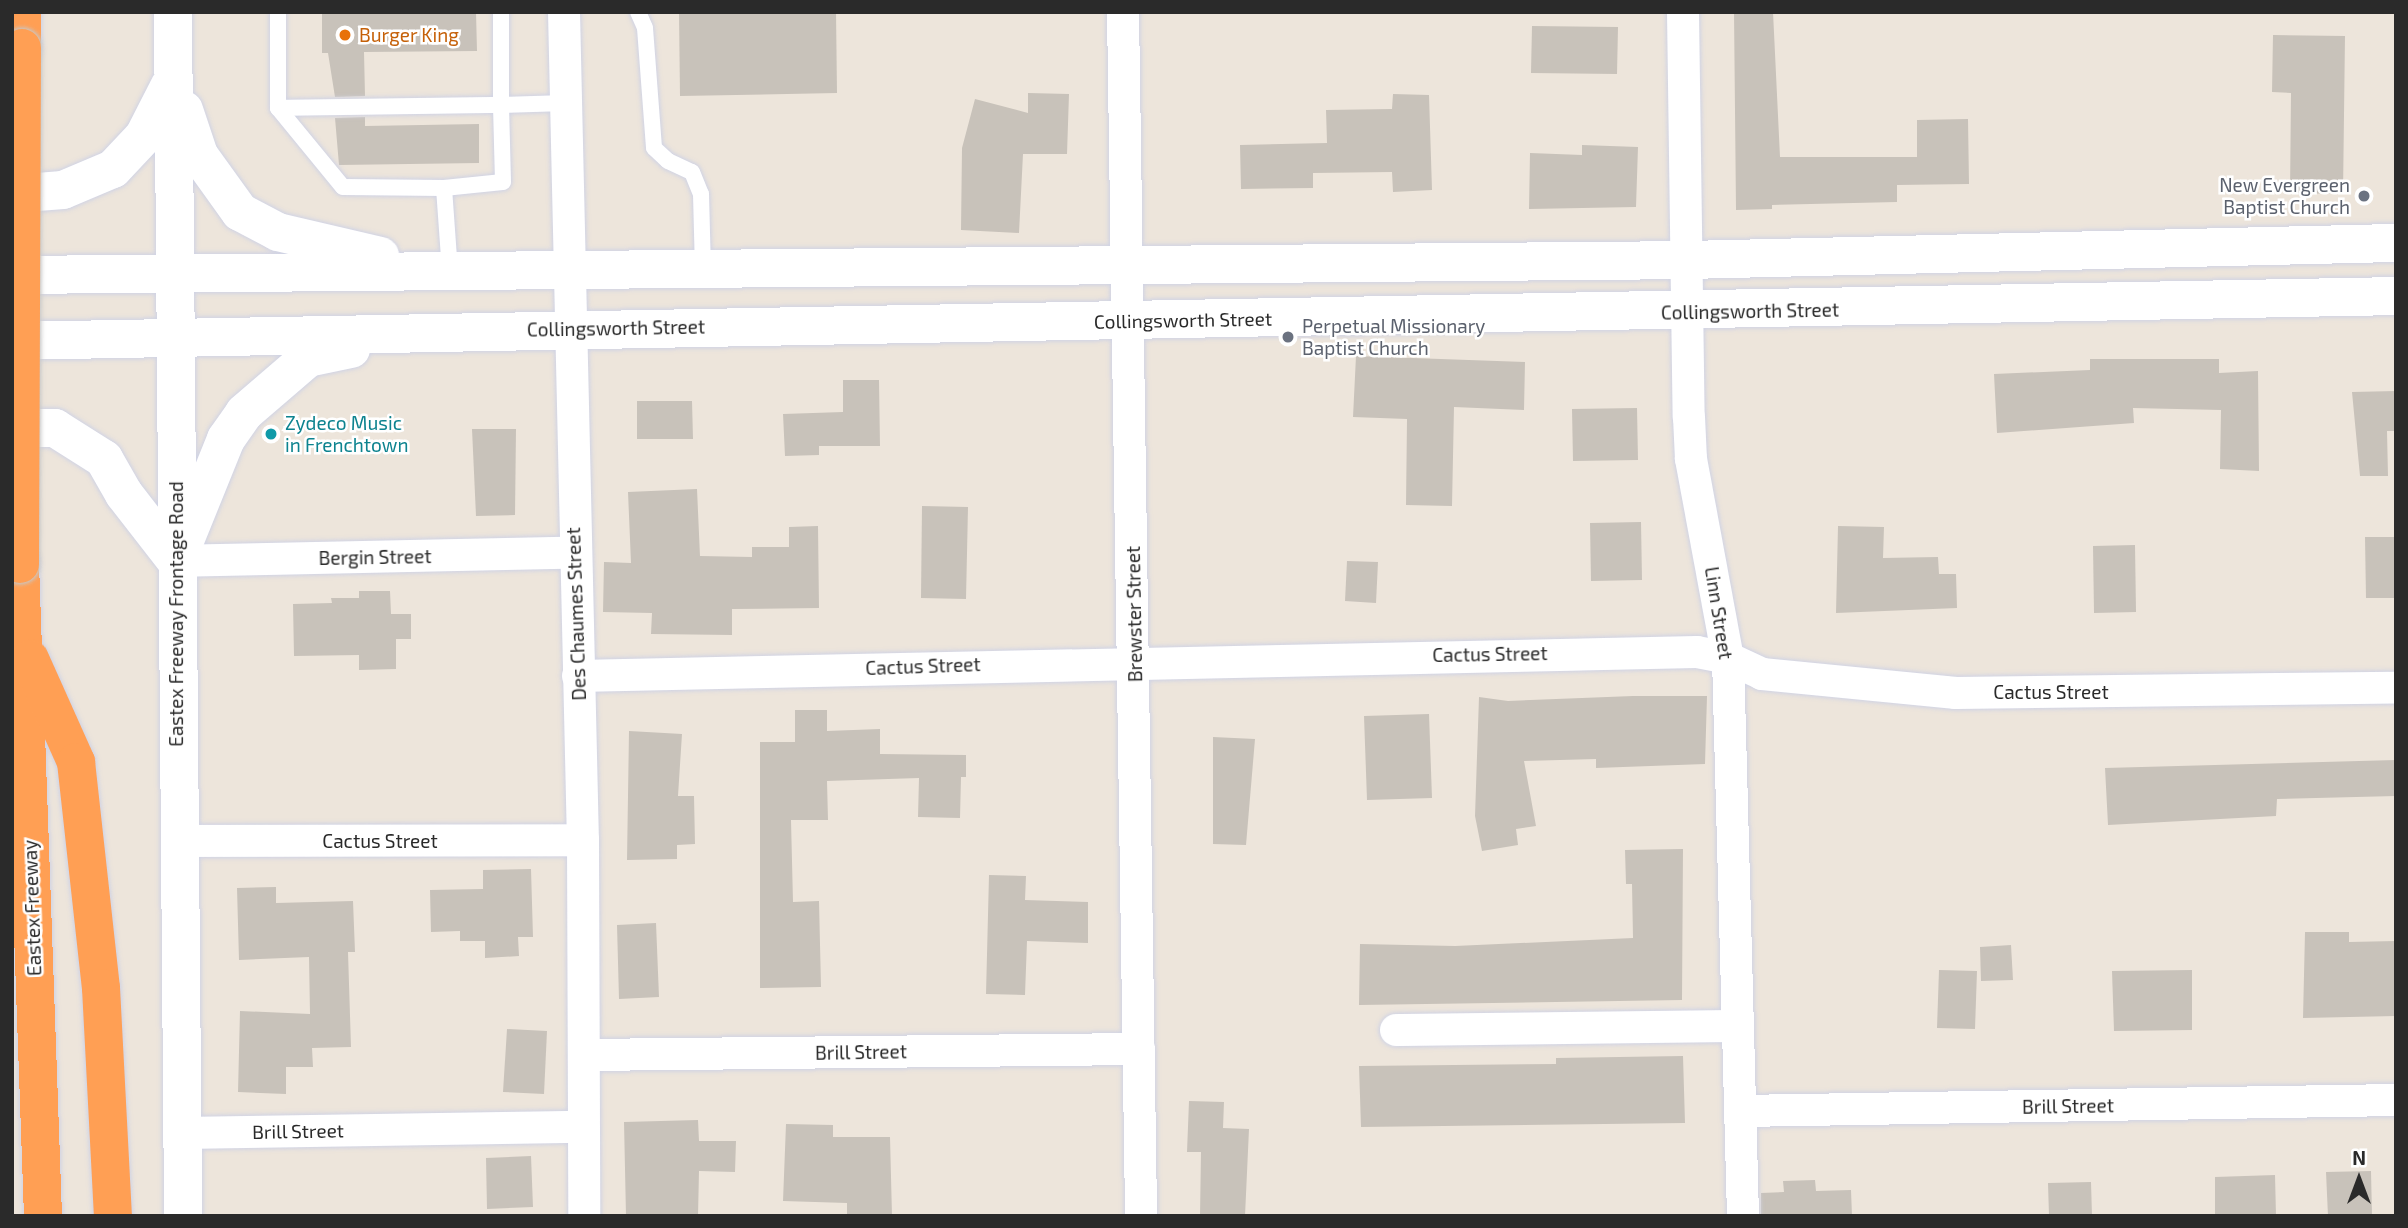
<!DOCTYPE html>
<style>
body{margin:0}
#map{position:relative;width:2408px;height:1228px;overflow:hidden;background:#ede5db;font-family:"Exo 2",sans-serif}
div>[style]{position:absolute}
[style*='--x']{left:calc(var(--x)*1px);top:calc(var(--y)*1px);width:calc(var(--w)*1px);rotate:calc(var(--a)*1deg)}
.building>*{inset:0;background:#c8c2ba}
.roads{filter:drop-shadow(0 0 2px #d0d3e4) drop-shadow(0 0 2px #d0d3e4)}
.service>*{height:16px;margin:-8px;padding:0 8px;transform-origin:8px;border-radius:8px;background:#fff}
.minor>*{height:32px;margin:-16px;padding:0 16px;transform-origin:16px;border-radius:16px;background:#fff}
.secondary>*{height:38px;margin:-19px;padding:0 19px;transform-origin:19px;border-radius:19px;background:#fff}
.motorway>*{height:38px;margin:-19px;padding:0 19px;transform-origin:19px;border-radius:19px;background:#ff9f54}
.bridges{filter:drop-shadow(0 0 2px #c8c8c8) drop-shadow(0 0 2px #c8c8c8)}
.motorway-bridge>*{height:38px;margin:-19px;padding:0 19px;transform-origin:19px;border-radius:19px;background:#ff9f54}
.dots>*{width:19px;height:19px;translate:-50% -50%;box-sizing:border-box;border:4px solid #fff;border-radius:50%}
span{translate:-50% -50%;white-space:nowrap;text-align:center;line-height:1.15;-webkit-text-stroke:5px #fff;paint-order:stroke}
.food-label{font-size:19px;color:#c56008}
.left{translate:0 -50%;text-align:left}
.worship-label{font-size:19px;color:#5b616d}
.right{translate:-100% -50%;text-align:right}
.street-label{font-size:19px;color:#2a2a2a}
.culture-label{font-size:19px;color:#0d838f}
.frame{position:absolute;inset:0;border:14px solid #2a2a2a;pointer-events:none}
.north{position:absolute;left:2324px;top:1144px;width:70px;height:70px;-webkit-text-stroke:5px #fff;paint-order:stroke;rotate:0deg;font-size:19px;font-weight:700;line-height:28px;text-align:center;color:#2a2a2a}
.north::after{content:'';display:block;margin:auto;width:24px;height:32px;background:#2a2a2a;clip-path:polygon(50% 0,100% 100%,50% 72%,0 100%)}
</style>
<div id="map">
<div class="building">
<i style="clip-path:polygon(322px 12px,476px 12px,477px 51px,364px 52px,365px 96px,335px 97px,328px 53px,322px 53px)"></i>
<i style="clip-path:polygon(679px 12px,836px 12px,837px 93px,680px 96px)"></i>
<i style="clip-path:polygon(1734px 12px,1773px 12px,1780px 157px,1917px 157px,1917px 120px,1968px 119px,1969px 184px,1897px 185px,1897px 202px,1772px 205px,1772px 209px,1736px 210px)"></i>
<i style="clip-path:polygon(1532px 26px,1618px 27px,1617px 74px,1531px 73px)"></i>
<i style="clip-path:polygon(2273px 35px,2345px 36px,2343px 194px,2290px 193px,2291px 93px,2272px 92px)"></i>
<i style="clip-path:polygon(1028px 93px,1069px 94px,1067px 154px,1023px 154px,1019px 233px,961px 230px,962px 148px,975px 99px,1028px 113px)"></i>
<i style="clip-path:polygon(1393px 94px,1429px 95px,1432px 190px,1393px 192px,1392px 172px,1313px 173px,1313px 188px,1241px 189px,1240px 145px,1327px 143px,1326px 110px,1392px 109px)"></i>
<i style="clip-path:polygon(365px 117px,365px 126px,479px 124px,479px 163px,339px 165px,335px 118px)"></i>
<i style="clip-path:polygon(1582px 145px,1638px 147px,1636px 207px,1529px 209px,1530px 153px,1582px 155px)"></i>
<i style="clip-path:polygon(1356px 356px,1525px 362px,1524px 410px,1454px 407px,1452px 506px,1406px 505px,1407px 419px,1353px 417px)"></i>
<i style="clip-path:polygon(2090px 359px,2219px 359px,2219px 373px,2258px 371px,2259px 471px,2220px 469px,2221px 410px,2133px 408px,2134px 423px,1997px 433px,1994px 374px,2090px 370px)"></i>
<i style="clip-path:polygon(843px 380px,879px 380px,880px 446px,819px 446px,819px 455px,785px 456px,783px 414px,843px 412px)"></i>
<i style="clip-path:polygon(2396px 391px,2396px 431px,2387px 431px,2388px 476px,2360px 476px,2352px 392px)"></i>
<i style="clip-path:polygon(637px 401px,692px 401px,693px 439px,637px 439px)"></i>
<i style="clip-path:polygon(1637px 408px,1638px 460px,1573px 461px,1572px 409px)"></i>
<i style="clip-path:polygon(472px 429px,516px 429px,515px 515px,476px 516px)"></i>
<i style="clip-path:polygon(697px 489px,700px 556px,752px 557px,752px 547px,789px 547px,789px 527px,818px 526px,819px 608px,732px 609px,732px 635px,651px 634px,652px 613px,603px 612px,604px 562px,631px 563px,628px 492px)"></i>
<i style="clip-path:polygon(922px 506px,968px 507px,966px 599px,921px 598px)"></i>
<i style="clip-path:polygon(1641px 522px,1642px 580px,1591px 581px,1590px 523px)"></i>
<i style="clip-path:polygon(1838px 526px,1884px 527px,1883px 558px,1938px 557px,1939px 574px,1956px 574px,1957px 608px,1836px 613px)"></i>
<i style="clip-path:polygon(2365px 537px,2396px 537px,2396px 598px,2366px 598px)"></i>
<i style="clip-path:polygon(2135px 545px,2136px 612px,2094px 613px,2093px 546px)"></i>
<i style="clip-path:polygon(1347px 561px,1378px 562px,1376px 603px,1345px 601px)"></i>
<i style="clip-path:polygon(359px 591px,390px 591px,391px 614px,411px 614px,411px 639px,396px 639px,396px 669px,359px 670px,359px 655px,294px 656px,293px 604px,332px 603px,331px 598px,359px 598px)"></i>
<i style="clip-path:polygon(1633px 696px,1707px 696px,1705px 764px,1596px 768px,1596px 759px,1524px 761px,1536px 826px,1516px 829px,1518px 845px,1482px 851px,1475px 816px,1479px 697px,1508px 701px)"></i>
<i style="clip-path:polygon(795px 710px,827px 710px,827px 731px,880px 729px,880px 754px,966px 755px,966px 777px,961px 777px,960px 818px,918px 817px,919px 778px,827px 781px,828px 820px,791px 820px,793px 902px,819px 901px,821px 987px,760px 988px,760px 742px,795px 742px)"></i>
<i style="clip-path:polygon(1429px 714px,1432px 798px,1367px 800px,1364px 716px)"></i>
<i style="clip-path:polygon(629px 731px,682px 734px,678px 796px,694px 796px,695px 844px,677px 845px,677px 859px,627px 860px)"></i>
<i style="clip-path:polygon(1213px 737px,1255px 739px,1246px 845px,1213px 844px)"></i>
<i style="clip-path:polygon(2396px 760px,2396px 796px,2277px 799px,2276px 816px,2108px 825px,2105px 768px)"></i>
<i style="clip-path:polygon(1683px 849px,1682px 1000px,1359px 1005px,1360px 944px,1455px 946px,1633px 938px,1632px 884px,1626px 884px,1625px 850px)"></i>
<i style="clip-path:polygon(531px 869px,533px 937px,518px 937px,519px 956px,485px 958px,485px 941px,460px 941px,460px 931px,431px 932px,430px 890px,483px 889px,483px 870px)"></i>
<i style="clip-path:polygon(989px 875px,1026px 876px,1025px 900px,1088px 902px,1088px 943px,1027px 941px,1025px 995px,986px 994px)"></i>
<i style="clip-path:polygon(276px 887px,276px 903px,353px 901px,355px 952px,348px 952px,351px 1047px,312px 1048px,313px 1067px,286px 1067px,286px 1094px,238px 1092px,240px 1011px,310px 1014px,309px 957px,239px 960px,237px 888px)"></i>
<i style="clip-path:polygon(656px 923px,659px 997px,619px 999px,617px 925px)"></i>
<i style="clip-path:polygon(2305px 932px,2349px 932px,2349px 942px,2396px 941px,2396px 1016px,2303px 1018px)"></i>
<i style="clip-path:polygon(2011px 945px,2013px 980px,1981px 981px,1980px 947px)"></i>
<i style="clip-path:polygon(1939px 970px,1977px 971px,1975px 1029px,1937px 1028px)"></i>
<i style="clip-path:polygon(2192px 970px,2192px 1030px,2114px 1031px,2112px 971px)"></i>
<i style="clip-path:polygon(507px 1029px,547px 1031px,544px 1094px,503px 1092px)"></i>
<i style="clip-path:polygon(1683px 1056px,1685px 1123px,1361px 1127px,1359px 1066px,1556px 1064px,1556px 1058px)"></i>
<i style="clip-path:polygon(1189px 1101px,1224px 1102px,1223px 1128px,1249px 1129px,1245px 1216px,1200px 1216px,1201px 1152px,1187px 1152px)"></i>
<i style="clip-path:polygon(698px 1120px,699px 1141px,736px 1141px,735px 1172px,699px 1171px,698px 1216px,626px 1216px,624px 1122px)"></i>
<i style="clip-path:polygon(786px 1124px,833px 1125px,833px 1137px,890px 1137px,892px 1216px,847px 1216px,847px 1203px,783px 1201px)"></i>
<i style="clip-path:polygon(531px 1156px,533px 1207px,487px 1209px,486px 1158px)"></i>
<i style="clip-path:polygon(2371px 1171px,2372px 1216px,2328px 1216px,2326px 1172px)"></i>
<i style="clip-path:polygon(2275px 1175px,2276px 1216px,2215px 1216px,2215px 1177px)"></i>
<i style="clip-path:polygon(1815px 1180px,1816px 1191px,1851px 1190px,1852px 1216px,1761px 1216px,1761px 1193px,1784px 1192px,1783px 1181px)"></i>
<i style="clip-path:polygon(2091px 1182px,2092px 1216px,2049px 1216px,2048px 1183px)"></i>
</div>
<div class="roads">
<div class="service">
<i style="--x:278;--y:12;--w:96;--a:90"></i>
<i style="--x:278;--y:108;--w:102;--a:50.6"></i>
<i style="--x:343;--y:187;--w:101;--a:0.6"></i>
<i style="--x:444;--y:188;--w:83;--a:85.9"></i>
<i style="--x:638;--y:12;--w:17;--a:66"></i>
<i style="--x:645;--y:28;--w:120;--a:85.7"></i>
<i style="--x:654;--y:148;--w:19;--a:43"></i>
<i style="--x:668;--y:161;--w:26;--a:25"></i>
<i style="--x:692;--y:172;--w:24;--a:68"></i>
<i style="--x:701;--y:194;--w:74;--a:88.5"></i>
<i style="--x:278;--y:108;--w:223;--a:-0.8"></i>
<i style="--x:501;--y:105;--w:93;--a:-90"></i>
<i style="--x:444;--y:188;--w:59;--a:-5.8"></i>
<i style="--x:503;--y:182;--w:77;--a:-91.5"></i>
<i style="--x:501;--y:105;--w:65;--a:-1.8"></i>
</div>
<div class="minor">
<i style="--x:564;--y:12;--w:828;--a:88.69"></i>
<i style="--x:583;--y:840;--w:376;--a:89.8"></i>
<i style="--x:1123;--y:12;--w:1204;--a:89.14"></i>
<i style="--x:1683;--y:12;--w:405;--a:89.2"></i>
<i style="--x:1689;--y:417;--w:42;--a:87.3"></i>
<i style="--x:1691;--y:459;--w:202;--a:79.5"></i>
<i style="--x:1728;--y:658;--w:558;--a:88.46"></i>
<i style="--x:176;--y:561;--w:397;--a:-1.2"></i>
<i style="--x:578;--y:676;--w:1119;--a:-1.23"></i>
<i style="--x:1697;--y:652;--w:32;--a:11"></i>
<i style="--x:1728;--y:658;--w:38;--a:25"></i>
<i style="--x:1762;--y:674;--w:195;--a:5.6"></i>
<i style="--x:1956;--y:693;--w:440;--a:-0.7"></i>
<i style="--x:177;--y:841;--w:406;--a:-0.1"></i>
<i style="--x:1396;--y:1030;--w:342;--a:-0.7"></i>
<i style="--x:584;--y:1055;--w:555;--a:-0.62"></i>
<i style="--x:1740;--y:1111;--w:656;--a:-0.96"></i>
<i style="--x:182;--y:1133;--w:401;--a:-0.9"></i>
</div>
<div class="secondary">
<i style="--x:173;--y:12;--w:1204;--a:89.52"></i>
<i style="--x:184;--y:110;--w:47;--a:71.6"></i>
<i style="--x:199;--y:155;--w:70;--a:54.3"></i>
<i style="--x:240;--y:212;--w:43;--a:27.8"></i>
<i style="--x:278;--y:232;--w:105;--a:13.2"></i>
<i style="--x:12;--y:194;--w:51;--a:-4.5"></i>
<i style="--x:63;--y:190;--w:54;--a:-22.8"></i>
<i style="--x:113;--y:169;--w:45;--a:-46.8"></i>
<i style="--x:144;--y:136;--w:57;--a:-63"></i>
<i style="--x:12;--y:275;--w:1676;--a:-0.51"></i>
<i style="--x:1688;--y:260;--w:708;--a:-1.38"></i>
<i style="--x:12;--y:341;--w:2384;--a:-1.08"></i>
<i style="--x:12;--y:428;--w:43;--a:0"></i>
<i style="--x:55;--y:428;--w:58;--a:32.3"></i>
<i style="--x:104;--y:459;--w:40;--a:60.3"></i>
<i style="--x:124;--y:494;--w:85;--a:52.2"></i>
<i style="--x:184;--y:543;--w:112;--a:-68"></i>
<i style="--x:226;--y:439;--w:32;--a:-55"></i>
<i style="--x:244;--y:413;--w:84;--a:-40.7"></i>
<i style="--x:308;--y:358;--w:44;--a:-11.8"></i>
</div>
<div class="motorway">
<i style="--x:22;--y:48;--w:36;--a:-90"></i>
<i style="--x:20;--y:564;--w:652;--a:87.98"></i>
<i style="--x:30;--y:659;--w:113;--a:65.9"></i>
<i style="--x:76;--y:762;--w:227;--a:83.7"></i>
<i style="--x:101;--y:988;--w:228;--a:87"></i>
</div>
</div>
<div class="bridges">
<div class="motorway-bridge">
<i style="--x:20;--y:564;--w:516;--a:-89.78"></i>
</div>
</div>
<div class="dots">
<i style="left:345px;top:35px;background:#e8710a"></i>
<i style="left:2364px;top:196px;background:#6b7280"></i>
<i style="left:1288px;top:337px;background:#6b7280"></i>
<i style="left:271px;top:434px;background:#0f9aa8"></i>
</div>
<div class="food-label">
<span class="left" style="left:359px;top:35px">Burger King</span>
</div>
<div class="worship-label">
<span class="right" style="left:2350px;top:196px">New Evergreen<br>Baptist Church</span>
<span class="left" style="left:1302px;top:337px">Perpetual Missionary<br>Baptist Church</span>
</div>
<div class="street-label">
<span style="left:1750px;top:311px;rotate:-1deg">Collingsworth Street</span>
<span style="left:1183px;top:320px;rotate:-1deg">Collingsworth Street</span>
<span style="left:616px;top:328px;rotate:-1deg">Collingsworth Street</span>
<span style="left:375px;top:557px;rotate:-1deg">Bergin Street</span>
<span style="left:1719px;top:613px;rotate:81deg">Linn Street</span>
<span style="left:176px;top:614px;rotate:-90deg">Eastex Freeway Frontage Road</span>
<span style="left:576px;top:614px;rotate:-92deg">Des Chaumes Street</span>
<span style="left:1134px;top:614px;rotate:-91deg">Brewster Street</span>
<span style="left:1490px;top:654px;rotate:-1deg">Cactus Street</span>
<span style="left:923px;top:666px;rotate:-2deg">Cactus Street</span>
<span style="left:2051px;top:692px">Cactus Street</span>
<span style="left:380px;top:841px">Cactus Street</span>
<span style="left:32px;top:908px;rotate:-92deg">Eastex Freeway</span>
<span style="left:861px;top:1052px;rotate:-1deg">Brill Street</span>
<span style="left:2068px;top:1106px;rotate:-1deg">Brill Street</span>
<span style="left:298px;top:1131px;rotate:-1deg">Brill Street</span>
</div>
<div class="culture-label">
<span class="left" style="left:285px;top:434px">Zydeco Music<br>in Frenchtown</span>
</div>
<div class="frame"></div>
<div class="north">N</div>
</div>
